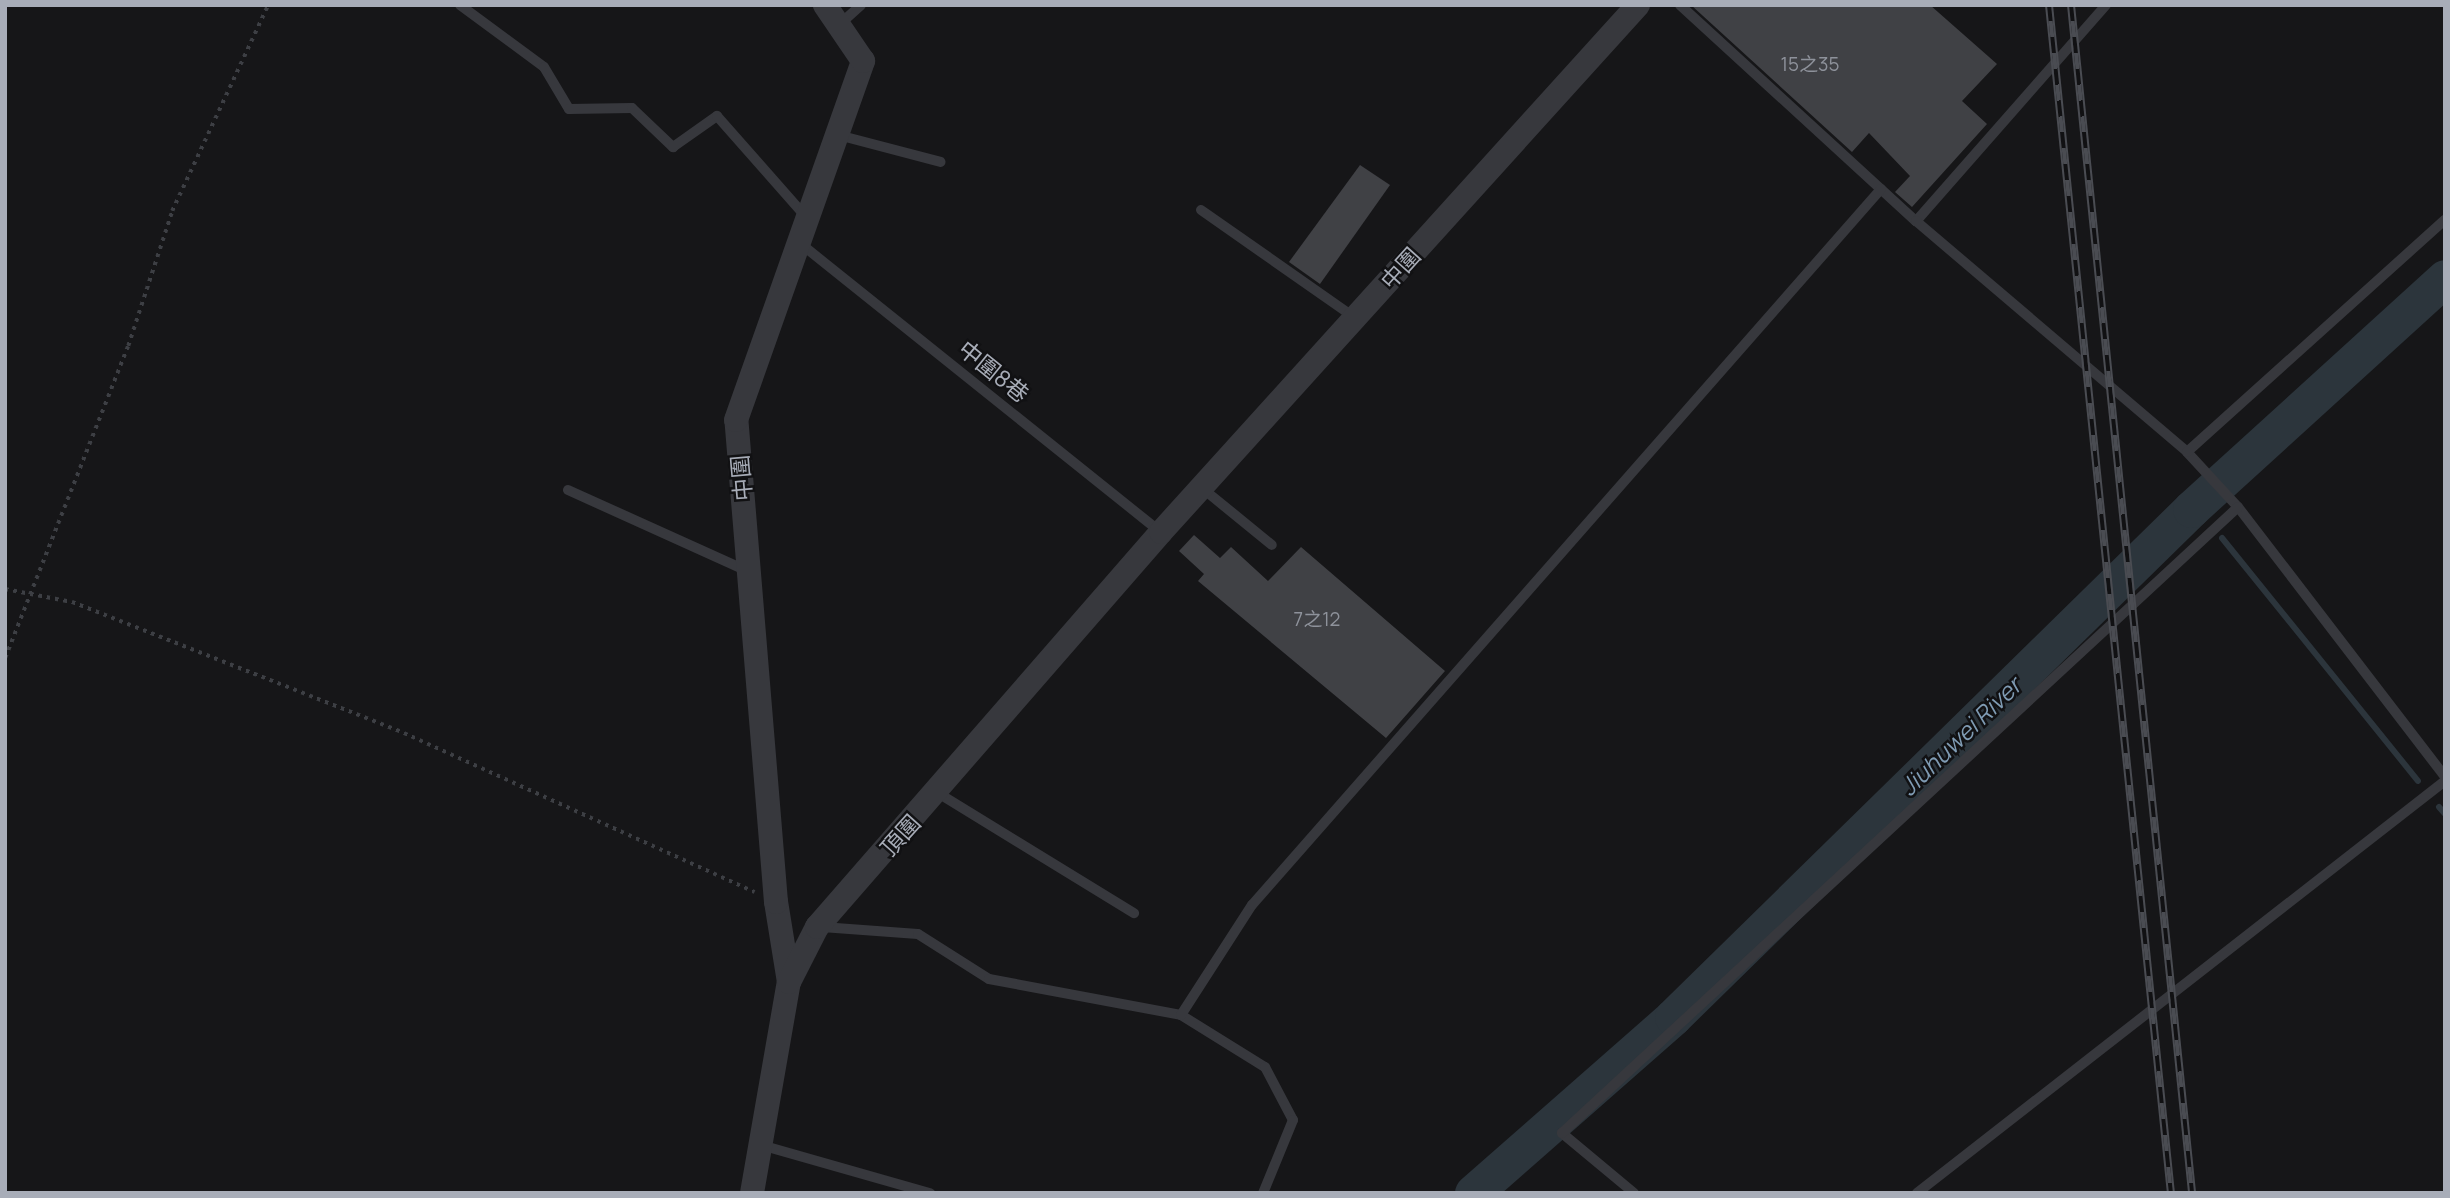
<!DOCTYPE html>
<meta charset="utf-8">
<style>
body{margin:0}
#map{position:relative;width:2450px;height:1198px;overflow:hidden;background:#161618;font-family:Manrope,"Noto Sans TC",sans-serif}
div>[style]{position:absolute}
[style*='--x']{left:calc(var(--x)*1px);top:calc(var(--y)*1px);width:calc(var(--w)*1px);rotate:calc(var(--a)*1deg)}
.stream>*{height:6px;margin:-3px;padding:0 3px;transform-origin:3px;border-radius:3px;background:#2c353c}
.river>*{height:37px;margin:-18.5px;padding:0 18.5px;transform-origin:18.5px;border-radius:18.5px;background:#2c353c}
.building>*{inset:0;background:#404145}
.path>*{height:3.5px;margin-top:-1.75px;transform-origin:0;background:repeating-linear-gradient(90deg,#3d3f44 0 3.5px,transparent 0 8.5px)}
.service>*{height:10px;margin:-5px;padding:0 5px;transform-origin:5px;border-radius:5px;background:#37383d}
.tertiary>*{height:24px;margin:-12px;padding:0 12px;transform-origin:12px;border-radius:12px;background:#37383d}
.rail>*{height:8px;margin-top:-4px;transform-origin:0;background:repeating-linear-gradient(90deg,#111113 0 16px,#4a4c52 0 32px);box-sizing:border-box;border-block:2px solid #4a4c52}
span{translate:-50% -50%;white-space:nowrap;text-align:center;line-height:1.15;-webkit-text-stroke:5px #111113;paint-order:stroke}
.number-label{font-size:19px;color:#8e929b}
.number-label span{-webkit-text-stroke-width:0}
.street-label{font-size:23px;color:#a8adb8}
.water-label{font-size:24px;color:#7f9bb3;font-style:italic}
.frame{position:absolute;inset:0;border:7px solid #a8adb8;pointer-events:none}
</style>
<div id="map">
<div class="stream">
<i style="--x:2191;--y:509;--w:13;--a:45"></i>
<i style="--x:2222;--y:538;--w:312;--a:51.1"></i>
<i style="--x:2439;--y:807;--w:9;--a:49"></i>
</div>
<div class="river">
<i style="--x:1473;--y:1193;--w:266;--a:-41.3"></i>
<i style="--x:1673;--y:1017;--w:726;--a:-44.44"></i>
<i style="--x:2191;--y:509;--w:343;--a:-42.3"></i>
</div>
<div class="building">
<i style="clip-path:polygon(1691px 5px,1930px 5px,1997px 64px,1962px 101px,1987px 124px,1912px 207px,1895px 192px,1910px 176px,1869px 133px,1852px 152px)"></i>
<i style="clip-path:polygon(1360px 165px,1390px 185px,1320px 284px,1289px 262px)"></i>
<i style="clip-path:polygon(1194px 535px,1220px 558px,1231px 547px,1268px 581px,1301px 547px,1445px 671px,1386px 738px,1198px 581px,1204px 574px,1179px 551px)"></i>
</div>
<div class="path">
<i style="--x:5;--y:589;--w:68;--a:11"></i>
<i style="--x:72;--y:602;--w:357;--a:21.5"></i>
<i style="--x:404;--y:733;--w:385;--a:24.4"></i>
<i style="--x:5;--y:658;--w:335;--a:-68.5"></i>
<i style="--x:128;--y:346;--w:142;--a:-71.9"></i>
<i style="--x:172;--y:211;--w:227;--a:-65"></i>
</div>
<div class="service">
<i style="--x:460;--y:5;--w:104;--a:36.4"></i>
<i style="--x:544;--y:67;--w:49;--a:59.2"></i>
<i style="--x:569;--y:109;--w:63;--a:-0.9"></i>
<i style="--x:632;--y:108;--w:57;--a:43.6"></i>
<i style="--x:673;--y:147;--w:54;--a:-35.2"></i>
<i style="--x:717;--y:116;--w:135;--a:48.6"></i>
<i style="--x:1680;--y:5;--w:320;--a:42.5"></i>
<i style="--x:2106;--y:5;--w:288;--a:131.3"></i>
<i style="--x:1916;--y:221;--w:356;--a:40.4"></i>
<i style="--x:2187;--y:452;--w:75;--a:47.2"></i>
<i style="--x:2238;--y:507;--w:340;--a:52.5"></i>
<i style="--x:840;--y:24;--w:28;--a:-42"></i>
<i style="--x:838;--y:135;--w:106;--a:14.7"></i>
<i style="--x:1201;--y:210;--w:187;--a:35"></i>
<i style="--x:801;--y:244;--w:461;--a:38.7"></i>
<i style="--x:2187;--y:452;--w:347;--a:-42"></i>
<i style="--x:1202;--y:488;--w:90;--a:39.2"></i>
<i style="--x:568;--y:490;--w:194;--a:24.3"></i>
<i style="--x:938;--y:793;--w:230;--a:31.5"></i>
<i style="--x:822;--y:927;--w:96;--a:4.2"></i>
<i style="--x:918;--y:934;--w:84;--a:32.4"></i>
<i style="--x:989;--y:979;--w:195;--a:10.6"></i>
<i style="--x:1181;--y:1015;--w:99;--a:31.8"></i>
<i style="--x:1265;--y:1067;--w:60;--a:62.2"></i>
<i style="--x:1293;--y:1120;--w:79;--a:112.3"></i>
<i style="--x:1181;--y:1015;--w:131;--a:-57.2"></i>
<i style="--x:1252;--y:905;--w:953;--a:-48.7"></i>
<i style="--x:761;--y:1145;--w:176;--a:15.9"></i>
<i style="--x:1634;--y:1193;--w:94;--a:-140.2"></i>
<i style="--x:1562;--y:1133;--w:921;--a:-42.8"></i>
<i style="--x:1917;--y:1193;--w:670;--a:-37.97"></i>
</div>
<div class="tertiary">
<i style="--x:789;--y:982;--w:81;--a:-99.2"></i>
<i style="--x:776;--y:902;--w:484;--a:-94.7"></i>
<i style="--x:736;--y:420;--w:381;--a:-70.5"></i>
<i style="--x:863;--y:61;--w:68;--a:-124.2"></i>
<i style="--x:752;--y:1193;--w:214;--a:-80.1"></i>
<i style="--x:789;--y:982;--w:62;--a:-63"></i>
<i style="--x:817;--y:927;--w:524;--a:-48.95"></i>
<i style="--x:1161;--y:532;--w:711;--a:-47.85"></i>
</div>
<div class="rail">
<i style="--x:2049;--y:5;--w:1194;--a:84.14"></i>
<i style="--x:2071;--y:5;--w:1194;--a:84.18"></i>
</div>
<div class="number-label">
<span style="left:1810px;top:65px">15之35</span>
<span style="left:1317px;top:620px">7之12</span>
</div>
<div class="street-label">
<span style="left:1400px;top:268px;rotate:-48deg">中圍</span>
<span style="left:994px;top:371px;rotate:39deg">中圍8巷</span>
<span style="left:741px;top:478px;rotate:-95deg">中圍</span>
<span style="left:900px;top:835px;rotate:-48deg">頂圍</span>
</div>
<div class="water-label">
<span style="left:1960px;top:736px;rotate:-44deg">Jiuhuwei River</span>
</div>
<div class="frame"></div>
</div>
